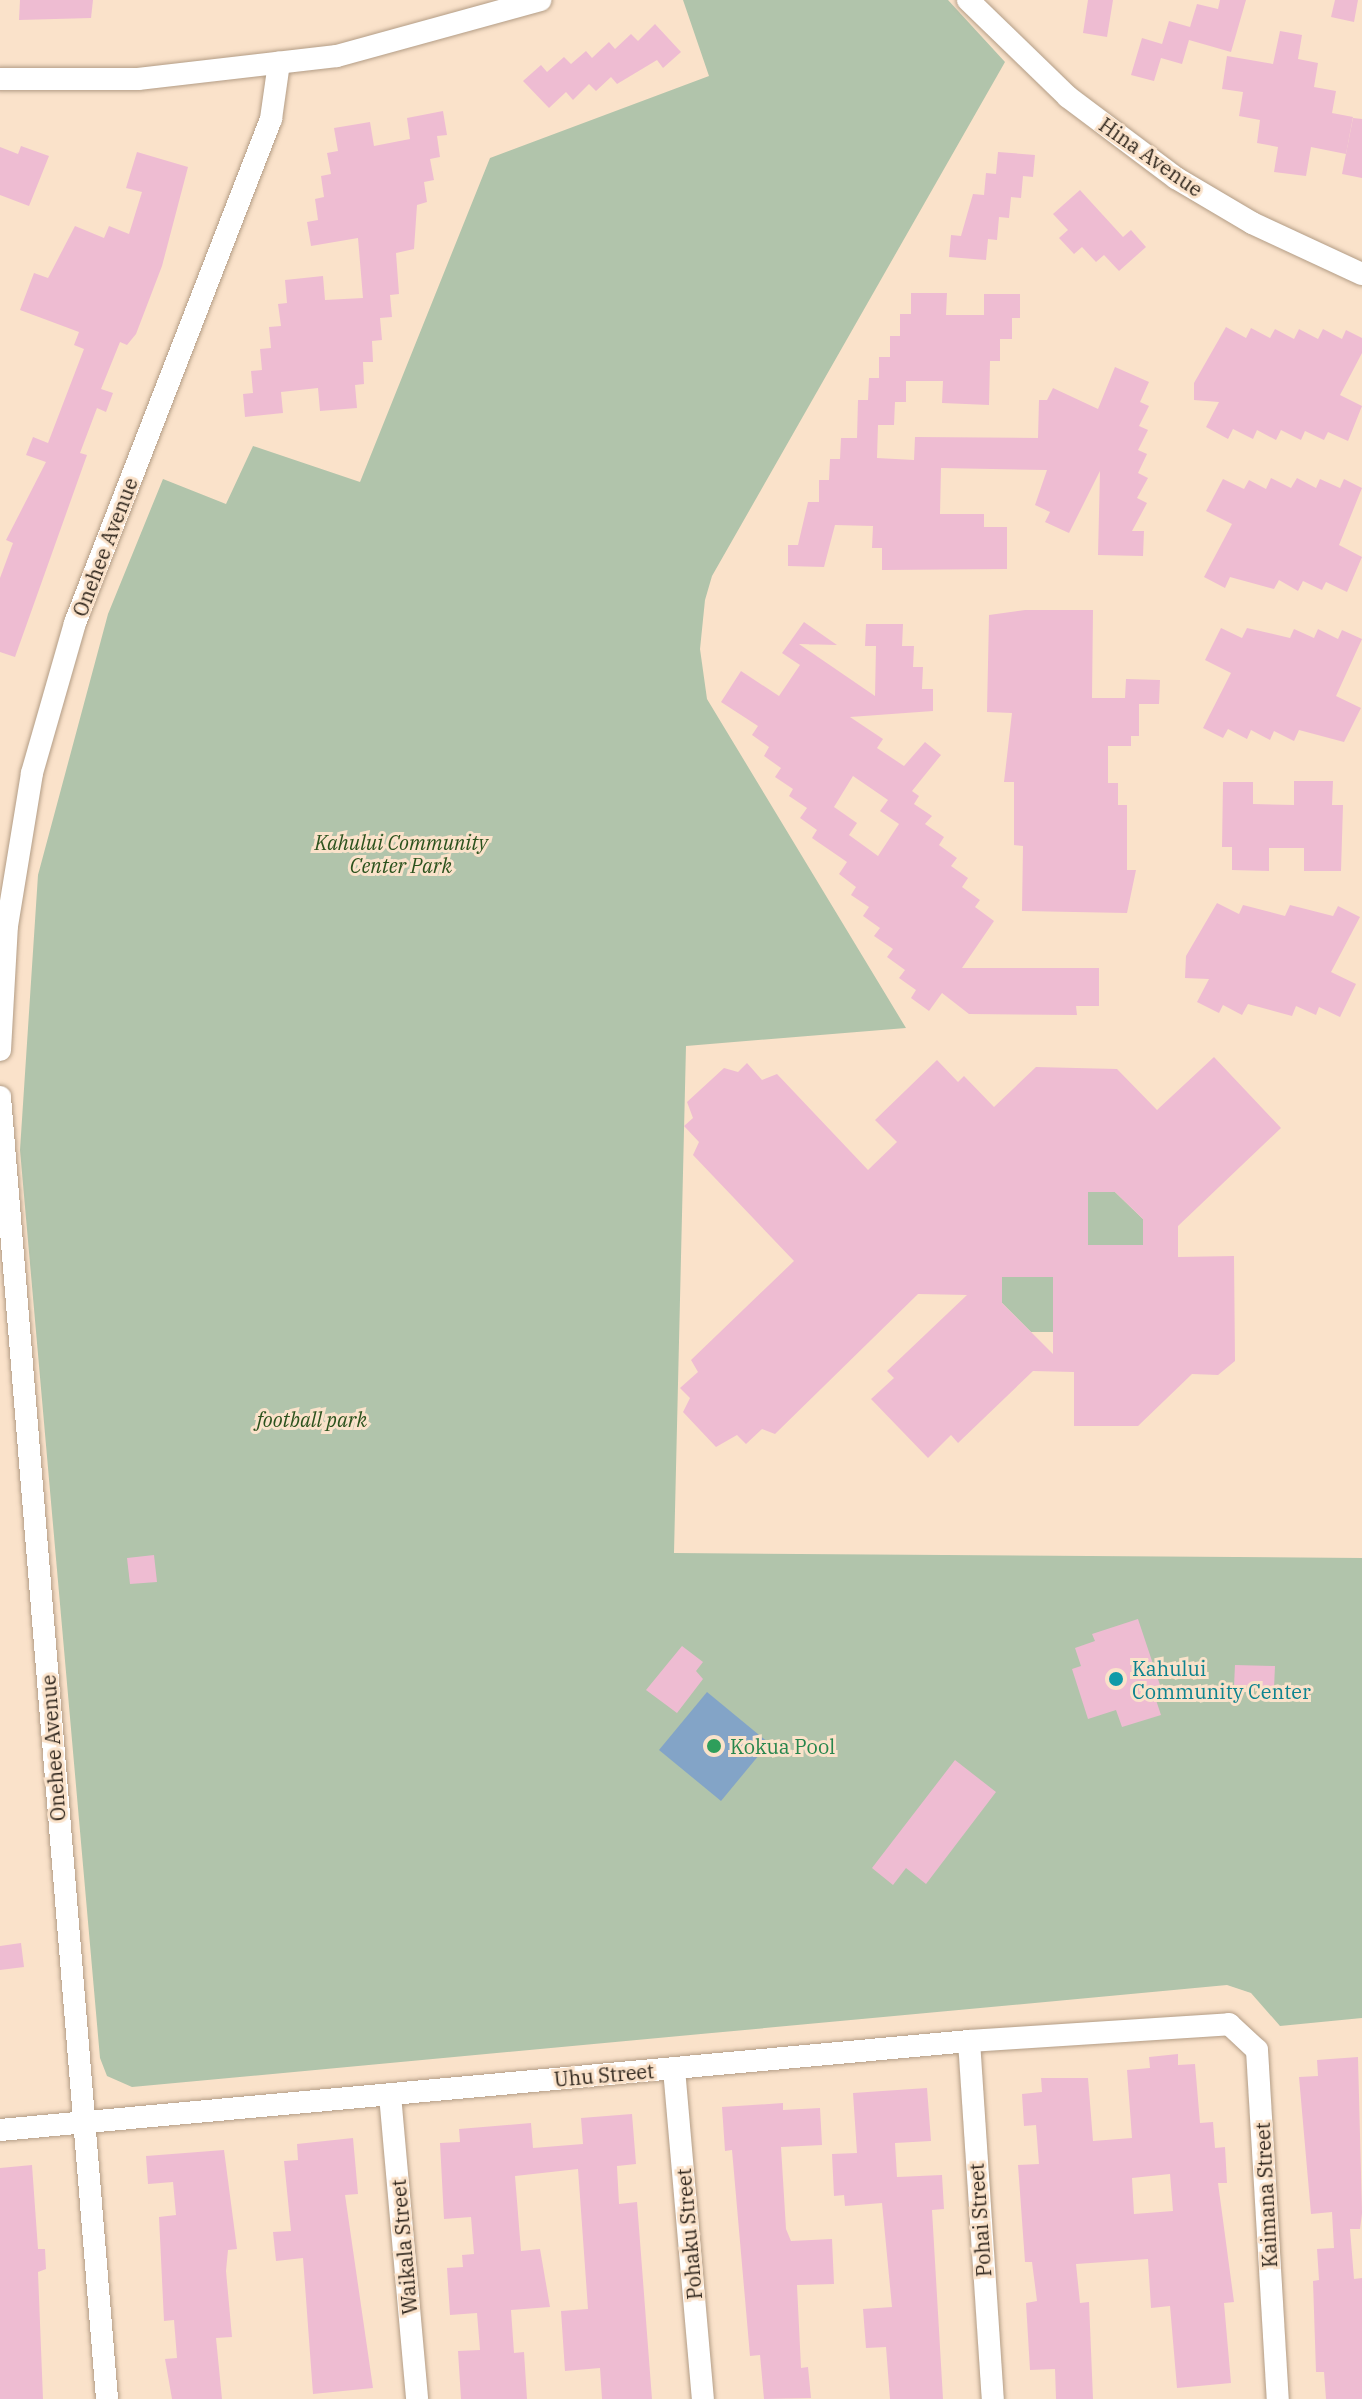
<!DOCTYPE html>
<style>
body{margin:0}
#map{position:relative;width:1362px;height:2399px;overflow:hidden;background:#fae2ca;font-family:"IBM Plex Serif",serif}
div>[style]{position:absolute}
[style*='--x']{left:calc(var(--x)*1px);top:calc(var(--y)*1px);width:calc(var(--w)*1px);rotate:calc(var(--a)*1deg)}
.green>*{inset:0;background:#b1c4ab}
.water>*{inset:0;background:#83a4c7}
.building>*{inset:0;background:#eebcd2}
.roads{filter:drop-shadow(0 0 2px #b39d86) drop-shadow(0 0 2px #b39d86)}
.minor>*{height:22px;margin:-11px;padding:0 11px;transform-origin:11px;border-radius:11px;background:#fff}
.dots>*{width:22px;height:22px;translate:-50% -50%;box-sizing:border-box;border:4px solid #fae2ca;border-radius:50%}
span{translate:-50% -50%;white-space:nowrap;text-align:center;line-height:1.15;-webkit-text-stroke:6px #fae2ca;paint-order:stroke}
.street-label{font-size:20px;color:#2e251c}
.park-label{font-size:20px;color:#2b521d;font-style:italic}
.culture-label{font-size:20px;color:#0d838f}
.left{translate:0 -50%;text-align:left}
.leisure-label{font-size:20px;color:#27864d}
</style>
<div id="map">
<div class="green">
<i style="clip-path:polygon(683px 0,948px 0,1005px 62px,712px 576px,705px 600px,700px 649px,707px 699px,906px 1028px,686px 1046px,674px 1553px,1362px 1558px,1362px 2018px,1280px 2026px,1251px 1993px,1227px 1985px,132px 2087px,107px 2076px,100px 2058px,20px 1150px,38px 875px,108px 614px,163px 479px,226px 504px,253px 446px,360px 482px,490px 158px,709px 76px)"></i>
<i style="clip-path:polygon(1071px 1192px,1115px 1192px,1143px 1219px,1143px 1245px,1088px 1245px)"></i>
<i style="clip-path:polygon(1002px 1259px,1035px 1259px,1035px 1277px,1053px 1277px,1053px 1332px,1031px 1332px,1002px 1303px)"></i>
</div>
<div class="water">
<i style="clip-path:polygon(707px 1692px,769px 1743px,721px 1801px,659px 1750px)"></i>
</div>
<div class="building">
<i style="clip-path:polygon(20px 0,93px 0,91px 18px,19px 20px)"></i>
<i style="clip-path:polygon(1088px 0,1113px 0,1107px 37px,1083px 33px)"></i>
<i style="clip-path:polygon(1220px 0,1246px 0,1231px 52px,1189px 40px,1182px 64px,1161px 58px,1154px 81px,1131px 75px,1142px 38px,1162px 44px,1169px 21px,1190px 27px,1197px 4px,1218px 9px)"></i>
<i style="clip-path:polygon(1335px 0,1358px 0,1354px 22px,1331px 17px)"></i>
<i style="clip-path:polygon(655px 24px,681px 52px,663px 68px,657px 60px,617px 84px,611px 77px,596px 91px,589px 84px,573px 100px,566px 92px,549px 108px,523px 81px,541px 65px,547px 72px,564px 57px,571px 64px,586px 51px,592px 58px,609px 42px,615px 49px,631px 34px,638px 41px)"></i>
<i style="clip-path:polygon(1280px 31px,1302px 35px,1298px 59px,1318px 63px,1314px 87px,1336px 91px,1332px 113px,1353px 117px,1346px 154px,1311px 147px,1306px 176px,1274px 172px,1278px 147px,1257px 143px,1260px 120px,1239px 116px,1243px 92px,1222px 89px,1227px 56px,1273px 64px)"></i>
<i style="clip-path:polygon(443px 111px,447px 135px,437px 136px,440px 157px,430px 159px,434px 180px,424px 182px,427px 202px,417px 205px,414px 249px,396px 253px,399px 294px,390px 295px,392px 317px,380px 318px,382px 340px,372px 341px,373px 362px,363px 362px,364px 384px,355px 385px,357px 408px,320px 411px,318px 388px,281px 392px,283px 413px,245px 417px,243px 394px,253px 393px,251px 371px,262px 370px,260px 349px,271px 348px,269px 327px,281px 326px,278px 304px,287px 303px,285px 280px,323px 276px,325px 300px,363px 298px,358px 238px,311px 246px,307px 222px,318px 220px,315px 199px,324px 197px,321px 176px,331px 174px,327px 153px,338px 151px,334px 128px,370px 122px,374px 146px,410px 139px,407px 118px)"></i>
<i style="clip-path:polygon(1353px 118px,1362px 119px,1362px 178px,1342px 174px)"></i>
<i style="clip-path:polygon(21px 146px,49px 156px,29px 206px,0 195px,0 147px,18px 154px)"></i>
<i style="clip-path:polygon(137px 152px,188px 167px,162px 266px,136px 334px,127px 345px,120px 342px,101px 389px,113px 393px,106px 412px,97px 408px,80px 453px,87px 455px,15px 657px,0 652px,0 578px,13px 543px,6px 540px,46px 462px,26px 455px,33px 437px,48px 443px,84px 349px,74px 345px,79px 332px,20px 310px,34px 273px,48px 278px,75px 226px,104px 238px,109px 226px,129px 234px,142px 192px,126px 188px)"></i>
<i style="clip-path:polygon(998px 152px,1035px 155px,1033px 177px,1023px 176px,1021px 198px,1011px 197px,1009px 218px,999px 217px,997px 240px,988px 239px,986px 260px,949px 257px,951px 235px,961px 236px,973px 194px,984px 195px,986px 173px,996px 174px)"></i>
<i style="clip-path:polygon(1080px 190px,1123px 237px,1131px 230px,1146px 247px,1119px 271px,1104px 255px,1096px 262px,1082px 247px,1074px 254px,1059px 238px,1068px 230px,1053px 214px)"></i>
<i style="clip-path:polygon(911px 293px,947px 293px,946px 315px,984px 315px,984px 294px,1020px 294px,1020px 318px,1012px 318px,1012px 339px,1000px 339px,1000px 361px,990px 361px,989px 405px,942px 403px,943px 381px,906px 381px,906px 402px,895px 402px,894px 425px,878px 425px,877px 458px,914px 460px,915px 437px,1038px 438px,1039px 400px,1047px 400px,1053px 388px,1098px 409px,1115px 367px,1149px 382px,1140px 402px,1149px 406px,1139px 426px,1148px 430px,1138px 450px,1147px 454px,1138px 473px,1148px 478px,1137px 498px,1147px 503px,1132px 531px,1144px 531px,1143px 556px,1098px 555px,1100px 471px,1069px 533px,1045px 522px,1050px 512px,1035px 505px,1047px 470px,941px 468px,940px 514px,984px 514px,984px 527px,1007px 527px,1007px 569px,882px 570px,882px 548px,872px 548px,873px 526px,835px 525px,824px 567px,788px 566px,788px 545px,798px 545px,808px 502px,819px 502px,819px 480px,829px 480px,830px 459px,840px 459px,841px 438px,857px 438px,858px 400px,868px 400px,869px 378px,879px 378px,879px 357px,890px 357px,890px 336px,900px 336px,900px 314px,911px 314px)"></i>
<i style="clip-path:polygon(1226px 327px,1246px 338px,1251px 328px,1270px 338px,1275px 329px,1294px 339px,1299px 329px,1318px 339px,1323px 329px,1342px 339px,1346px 330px,1362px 338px,1362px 353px,1340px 395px,1362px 406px,1348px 441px,1328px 432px,1324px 440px,1305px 431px,1301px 440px,1281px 430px,1276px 440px,1257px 430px,1253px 439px,1233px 429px,1228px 439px,1206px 427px,1219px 402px,1194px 400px,1194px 383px)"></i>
<i style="clip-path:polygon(1271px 478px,1291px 488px,1297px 478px,1316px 488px,1320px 479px,1340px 488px,1344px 479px,1362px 488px,1339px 545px,1362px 557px,1347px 592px,1326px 582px,1322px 590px,1303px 581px,1298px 591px,1279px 580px,1274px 589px,1230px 577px,1225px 588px,1204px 577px,1232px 524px,1206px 511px,1223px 479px,1244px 489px,1249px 480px,1266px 489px)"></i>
<i style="clip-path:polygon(1025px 610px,1093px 610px,1092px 698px,1125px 698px,1126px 679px,1160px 680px,1159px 704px,1139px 704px,1139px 736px,1131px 736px,1131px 746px,1108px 746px,1108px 783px,1118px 783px,1118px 805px,1127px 805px,1127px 870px,1136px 870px,1127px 913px,1022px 911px,1023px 846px,1014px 845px,1014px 782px,1004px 782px,1012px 713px,987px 712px,989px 615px)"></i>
<i style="clip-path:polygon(evenodd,804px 622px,837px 645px,799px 644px,875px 696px,876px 646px,865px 646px,866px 624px,903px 624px,902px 646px,914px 646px,913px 667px,923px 667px,922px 689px,933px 689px,933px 711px,850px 717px,883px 739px,877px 748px,904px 766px,925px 742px,941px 755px,912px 791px,919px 796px,914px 804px,932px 816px,925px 824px,944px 837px,939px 845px,957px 858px,951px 866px,968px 878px,962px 887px,980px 900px,975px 907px,994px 921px,962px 968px,1099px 968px,1099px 1006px,1076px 1006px,1077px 1015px,969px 1014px,942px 993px,929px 1011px,911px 998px,916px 990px,899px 978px,905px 970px,887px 957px,893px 949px,874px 936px,880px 928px,863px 916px,869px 907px,851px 895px,856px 887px,839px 874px,847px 862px,812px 838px,817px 830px,800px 818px,807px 808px,789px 796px,793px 789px,775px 777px,781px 768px,764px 756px,769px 747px,752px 735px,758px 726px,721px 702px,741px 671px,779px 696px,800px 665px,782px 653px,804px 622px,853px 776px,888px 800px,880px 811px,899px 824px,878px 856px,849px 835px,857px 823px,834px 807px,853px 776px)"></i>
<i style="clip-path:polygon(1221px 628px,1242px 638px,1247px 628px,1290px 638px,1294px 629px,1314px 638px,1318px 629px,1338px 639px,1342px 630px,1362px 639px,1336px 696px,1361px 708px,1344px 742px,1299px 730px,1294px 741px,1274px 731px,1270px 740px,1251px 730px,1247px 739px,1228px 729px,1223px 738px,1203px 728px,1231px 673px,1205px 660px)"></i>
<i style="clip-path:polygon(1294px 781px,1333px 781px,1332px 805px,1343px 805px,1341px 871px,1304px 871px,1304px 848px,1269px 848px,1269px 871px,1232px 870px,1232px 847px,1222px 847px,1223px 782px,1253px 782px,1253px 804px,1294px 805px)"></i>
<i style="clip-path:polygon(1217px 903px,1239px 914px,1243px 905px,1285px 916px,1290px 905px,1333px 916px,1338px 906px,1360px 917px,1331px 972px,1356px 984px,1340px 1017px,1319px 1007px,1316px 1015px,1296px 1006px,1292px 1016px,1248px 1004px,1242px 1015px,1223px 1005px,1219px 1013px,1197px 1002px,1209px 979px,1185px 978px,1186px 956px)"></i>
<i style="clip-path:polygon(evenodd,1214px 1057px,1281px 1128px,1178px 1226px,1178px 1257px,1234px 1256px,1235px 1361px,1218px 1375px,1192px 1374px,1138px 1426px,1074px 1426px,1074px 1372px,1033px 1371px,958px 1443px,951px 1435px,928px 1458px,871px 1399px,894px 1378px,887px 1371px,967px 1295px,918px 1294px,775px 1434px,762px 1429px,746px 1444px,737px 1435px,716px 1447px,683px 1412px,690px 1398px,680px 1388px,698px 1372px,691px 1360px,794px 1261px,693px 1155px,699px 1142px,684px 1126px,693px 1118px,687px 1102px,724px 1068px,738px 1072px,747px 1063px,762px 1080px,777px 1074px,868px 1170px,897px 1142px,875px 1120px,937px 1060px,958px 1082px,964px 1076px,994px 1107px,1036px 1067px,1117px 1069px,1157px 1110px,1214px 1057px,1088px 1192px,1115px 1192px,1143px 1219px,1143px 1245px,1088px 1245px,1088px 1192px,1214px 1057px,1002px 1277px,1053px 1277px,1053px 1354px,1002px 1303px,1002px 1277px)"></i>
<i style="clip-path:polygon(154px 1555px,157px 1582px,130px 1584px,127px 1558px)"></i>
<i style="clip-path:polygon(1138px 1619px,1161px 1688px,1153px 1691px,1161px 1715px,1122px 1727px,1116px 1710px,1088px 1719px,1072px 1669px,1081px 1666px,1075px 1648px,1095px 1641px,1092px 1634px)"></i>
<i style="clip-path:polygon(682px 1646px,703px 1662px,696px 1671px,703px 1679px,677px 1713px,646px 1690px)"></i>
<i style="clip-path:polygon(1235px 1665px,1275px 1666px,1274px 1688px,1234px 1686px)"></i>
<i style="clip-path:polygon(955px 1760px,996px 1792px,926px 1884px,906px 1868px,893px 1885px,872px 1868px)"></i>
<i style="clip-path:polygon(21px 1943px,24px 1967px,0 1970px,0 1946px)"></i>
<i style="clip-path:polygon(evenodd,1178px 2054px,1178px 2065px,1195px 2064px,1200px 2123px,1213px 2122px,1215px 2148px,1225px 2147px,1227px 2183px,1218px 2183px,1234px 2302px,1224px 2303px,1231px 2383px,1177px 2388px,1170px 2306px,1151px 2308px,1148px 2259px,1076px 2264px,1080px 2303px,1089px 2302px,1093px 2399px,1056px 2399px,1055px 2369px,1030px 2370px,1026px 2303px,1037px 2301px,1032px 2262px,1025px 2262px,1018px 2165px,1039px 2164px,1036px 2125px,1024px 2126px,1022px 2094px,1042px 2092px,1041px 2078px,1088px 2078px,1093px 2141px,1132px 2138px,1127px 2070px,1150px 2068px,1149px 2057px,1178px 2054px,1170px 2174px,1173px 2211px,1134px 2214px,1132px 2178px,1170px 2174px)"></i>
<i style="clip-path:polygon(1358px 2057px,1362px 2213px,1360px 2229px,1350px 2229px,1354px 2279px,1362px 2278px,1362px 2399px,1326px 2399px,1324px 2372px,1316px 2372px,1313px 2281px,1319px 2280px,1317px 2249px,1334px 2248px,1332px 2212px,1311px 2214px,1299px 2077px,1318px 2076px,1317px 2060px)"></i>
<i style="clip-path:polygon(927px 2088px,931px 2141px,895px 2143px,897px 2177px,942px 2175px,944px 2209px,932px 2210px,943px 2399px,890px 2399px,886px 2347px,866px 2348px,863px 2309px,892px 2307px,882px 2203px,845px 2206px,844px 2195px,834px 2196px,832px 2154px,857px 2153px,853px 2093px)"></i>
<i style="clip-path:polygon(783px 2103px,783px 2110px,820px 2108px,822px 2145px,781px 2147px,786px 2229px,791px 2241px,832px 2239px,834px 2284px,797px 2285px,801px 2368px,808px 2367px,811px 2398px,764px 2399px,760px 2355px,750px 2356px,732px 2150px,725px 2151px,722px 2107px)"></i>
<i style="clip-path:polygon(632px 2114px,636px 2164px,617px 2166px,619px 2204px,637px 2202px,652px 2399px,602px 2399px,600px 2368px,565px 2371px,561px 2311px,588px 2309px,578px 2169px,515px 2176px,521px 2251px,540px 2249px,550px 2307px,511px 2310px,514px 2353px,524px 2352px,527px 2399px,461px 2399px,458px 2351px,480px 2350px,477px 2313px,450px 2315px,447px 2268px,463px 2267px,462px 2255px,474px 2254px,471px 2217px,444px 2219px,440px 2143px,460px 2142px,459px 2129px,531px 2123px,533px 2148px,583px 2144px,581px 2118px)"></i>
<i style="clip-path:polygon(353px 2138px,358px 2194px,345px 2195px,373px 2388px,313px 2394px,303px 2258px,276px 2261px,273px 2232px,291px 2231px,284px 2161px,298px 2160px,297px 2144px)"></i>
<i style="clip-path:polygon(224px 2150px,237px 2249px,228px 2250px,226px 2271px,232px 2337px,216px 2338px,222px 2399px,172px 2399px,165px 2359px,177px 2358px,174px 2320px,164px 2321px,159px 2217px,176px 2215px,173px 2182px,148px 2184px,146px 2156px)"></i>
<i style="clip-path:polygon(32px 2165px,38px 2249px,45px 2249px,46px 2269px,38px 2272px,43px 2399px,0 2399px,0 2168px)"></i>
</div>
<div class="roads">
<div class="minor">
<i style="--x:968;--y:0;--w:139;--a:44.1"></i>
<i style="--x:1068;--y:97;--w:135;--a:36.9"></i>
<i style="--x:1176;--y:178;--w:88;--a:30.6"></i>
<i style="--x:1252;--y:223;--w:121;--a:24.9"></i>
<i style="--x:0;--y:79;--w:138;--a:0"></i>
<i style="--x:138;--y:79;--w:200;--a:-6.6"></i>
<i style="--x:337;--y:56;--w:211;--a:-15.4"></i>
<i style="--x:0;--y:1050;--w:124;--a:-86.8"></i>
<i style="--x:7;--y:926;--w:155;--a:-80.7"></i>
<i style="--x:32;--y:773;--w:156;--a:-74"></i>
<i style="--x:75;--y:623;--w:541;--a:-68.75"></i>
<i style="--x:271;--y:119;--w:57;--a:-81.9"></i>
<i style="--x:0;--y:1097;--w:1306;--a:85.3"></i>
<i style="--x:969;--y:2041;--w:359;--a:86.2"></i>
<i style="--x:674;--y:2069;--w:331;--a:85"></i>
<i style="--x:390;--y:2095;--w:305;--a:84.9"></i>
<i style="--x:0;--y:2130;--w:973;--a:-5.25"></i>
<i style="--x:969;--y:2041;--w:261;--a:-3.7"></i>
<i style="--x:1229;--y:2024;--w:38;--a:43"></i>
<i style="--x:1257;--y:2050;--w:350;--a:86.6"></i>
</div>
</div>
<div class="dots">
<i style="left:1116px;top:1679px;background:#0f9aa8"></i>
<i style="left:714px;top:1746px;background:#2e9e5b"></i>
</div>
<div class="street-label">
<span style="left:1151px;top:157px;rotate:35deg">Hina Avenue</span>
<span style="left:105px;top:547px;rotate:-69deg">Onehee Avenue</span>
<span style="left:53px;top:1748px;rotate:-94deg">Onehee Avenue</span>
<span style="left:604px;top:2075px;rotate:-5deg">Uhu Street</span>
<span style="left:1266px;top:2195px;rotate:-93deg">Kaimana Street</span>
<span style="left:980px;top:2220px;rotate:-94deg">Pohai Street</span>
<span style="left:689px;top:2234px;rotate:-95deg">Pohaku Street</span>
<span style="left:404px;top:2247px;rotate:-95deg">Waikala Street</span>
</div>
<div class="park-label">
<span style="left:401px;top:854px">Kahului Community<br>Center Park</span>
<span style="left:312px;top:1419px">football park</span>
</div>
<div class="culture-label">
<span class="left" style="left:1132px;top:1680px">Kahului<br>Community Center</span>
</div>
<div class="leisure-label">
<span class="left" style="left:730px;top:1746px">Kokua Pool</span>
</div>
</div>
